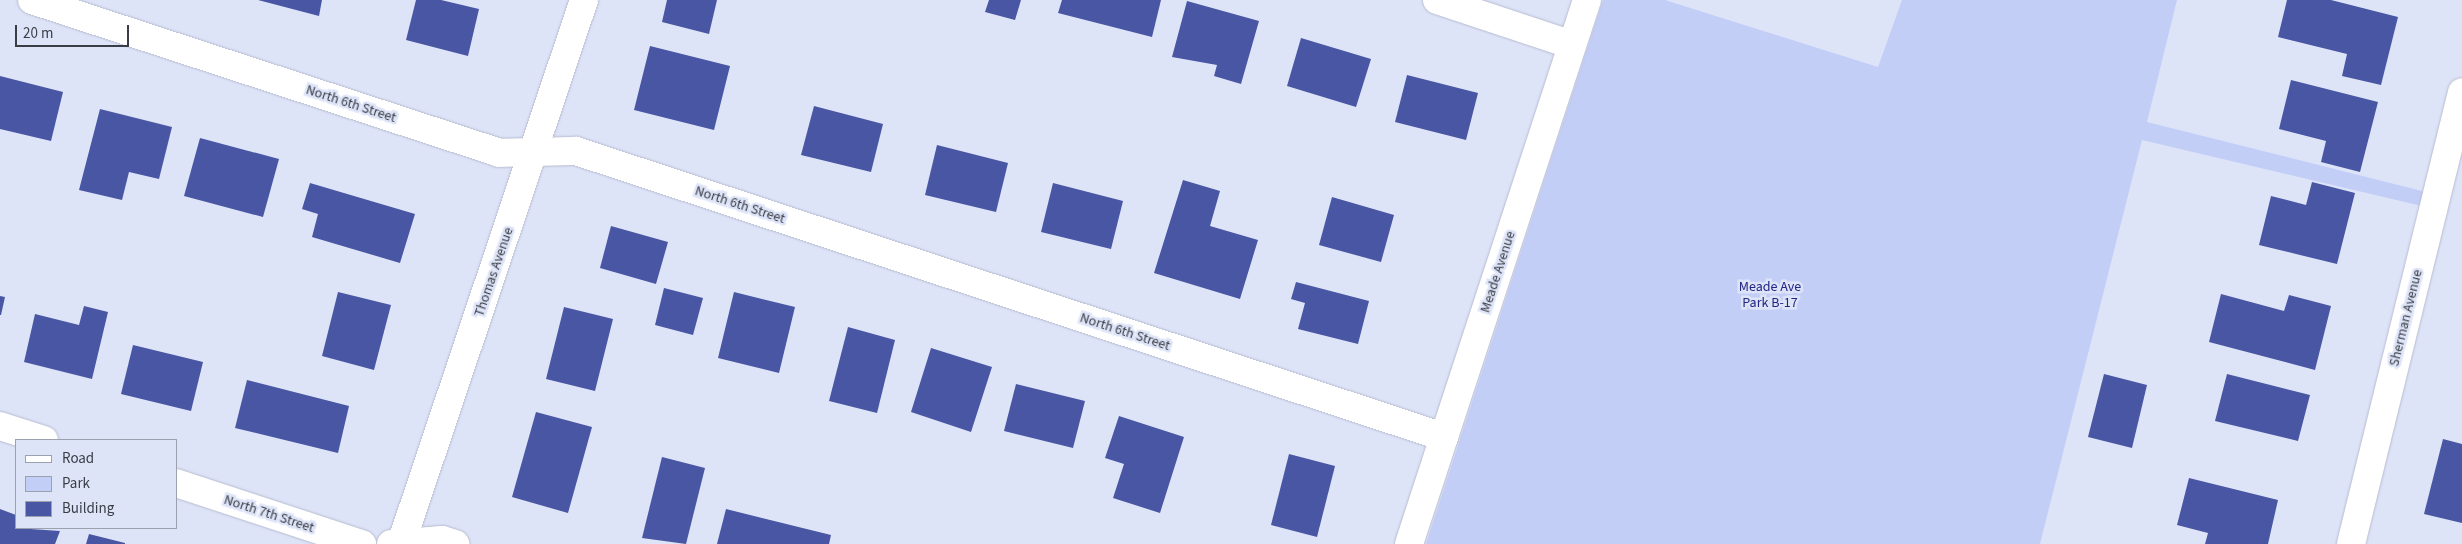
<!DOCTYPE html>
<style>
body{margin:0}
#map{position:relative;width:2462px;height:544px;overflow:hidden;background:#dee4f8;font-family:"Source Sans 3",sans-serif}
div>[style]{position:absolute}
[style*='--x']{left:calc(var(--x)*1px);top:calc(var(--y)*1px);width:calc(var(--w)*1px);rotate:calc(var(--a)*1deg)}
.green>*{inset:0;background:#c3cef7}
.building>*{inset:0;background:#4856a3}
.roads{filter:drop-shadow(0 0 1px #b7bccf) drop-shadow(0 0 1px #b7bccf)}
.minor>*{height:28px;margin:-14px;padding:0 14px;transform-origin:14px;border-radius:14px;background:#fff}
span{translate:-50% -50%;white-space:nowrap;text-align:center;line-height:1.15;-webkit-text-stroke:5px #dee4f8;paint-order:stroke}
.street-label{font-size:14px;color:#3a3d45}
.park-label{font-size:14px;color:#242685}
.legend{position:absolute;left:15px;top:439px;width:162px;height:90px;box-sizing:border-box;background:#dee4f8;border:1px solid #9ca1b0;margin:0;padding:6px 9px;list-style:none;font-size:15px;color:#3a3d45}
.legend li{display:flex;align-items:center;gap:10px;height:25px}
.legend b{width:25px;border:1px solid #9ca1b0}
.scale{position:absolute;left:15px;top:25px;width:114px;height:22px;box-sizing:border-box;border:2px solid #3a3d45;border-top:0;padding-left:6px;font-size:15px;line-height:18px;white-space:nowrap;color:#3a3d45;-webkit-text-stroke:4px #dee4f8;paint-order:stroke}
</style>
<div id="map">
<div class="green">
<i style="clip-path:polygon(1603px 0,1665px 0,1878px 67px,1902px 0,2177px 0,2147px 122px,2430px 193px,2426px 207px,2142px 140px,2040px 544px,1426px 544px)"></i>
</div>
<div class="building">
<i style="clip-path:polygon(258px 0,322px 0,319px 16px)"></i>
<i style="clip-path:polygon(416px 0,441px 0,479px 9px,468px 56px,406px 40px)"></i>
<i style="clip-path:polygon(667px 0,717px 0,709px 34px,662px 22px)"></i>
<i style="clip-path:polygon(989px 0,1021px 0,1015px 20px,985px 12px)"></i>
<i style="clip-path:polygon(1062px 0,1161px 0,1152px 37px,1058px 13px)"></i>
<i style="clip-path:polygon(2287px 0,2331px 0,2398px 17px,2381px 85px,2342px 76px,2347px 54px,2278px 37px)"></i>
<i style="clip-path:polygon(1187px 1px,1259px 21px,1241px 84px,1214px 76px,1217px 65px,1172px 57px)"></i>
<i style="clip-path:polygon(1301px 38px,1371px 59px,1356px 107px,1287px 86px)"></i>
<i style="clip-path:polygon(650px 46px,730px 66px,714px 130px,634px 110px)"></i>
<i style="clip-path:polygon(1407px 75px,1478px 93px,1466px 140px,1395px 122px)"></i>
<i style="clip-path:polygon(0 76px,63px 92px,51px 141px,0 129px)"></i>
<i style="clip-path:polygon(2291px 80px,2378px 102px,2360px 172px,2321px 162px,2326px 141px,2279px 129px)"></i>
<i style="clip-path:polygon(814px 106px,883px 124px,871px 172px,801px 155px)"></i>
<i style="clip-path:polygon(100px 109px,172px 127px,159px 179px,129px 172px,122px 200px,79px 190px)"></i>
<i style="clip-path:polygon(200px 138px,279px 159px,263px 217px,184px 196px)"></i>
<i style="clip-path:polygon(937px 145px,1008px 163px,996px 212px,925px 195px)"></i>
<i style="clip-path:polygon(1183px 180px,1220px 191px,1210px 226px,1258px 240px,1240px 299px,1154px 273px)"></i>
<i style="clip-path:polygon(2312px 182px,2355px 193px,2337px 264px,2259px 245px,2271px 196px,2306px 205px)"></i>
<i style="clip-path:polygon(310px 183px,415px 214px,400px 263px,312px 237px,318px 214px,302px 209px)"></i>
<i style="clip-path:polygon(1053px 183px,1123px 201px,1111px 249px,1041px 232px)"></i>
<i style="clip-path:polygon(1332px 197px,1394px 215px,1381px 262px,1319px 245px)"></i>
<i style="clip-path:polygon(611px 226px,668px 242px,656px 284px,600px 268px)"></i>
<i style="clip-path:polygon(1296px 282px,1369px 301px,1358px 344px,1298px 329px,1305px 303px,1291px 299px)"></i>
<i style="clip-path:polygon(664px 288px,703px 298px,693px 335px,655px 325px)"></i>
<i style="clip-path:polygon(338px 292px,391px 305px,374px 370px,322px 356px)"></i>
<i style="clip-path:polygon(734px 292px,795px 307px,779px 373px,718px 358px)"></i>
<i style="clip-path:polygon(2221px 294px,2284px 311px,2289px 295px,2331px 306px,2315px 370px,2209px 342px)"></i>
<i style="clip-path:polygon(0 296px,5px 297px,1px 315px,0 315px)"></i>
<i style="clip-path:polygon(84px 306px,108px 312px,92px 379px,24px 362px,35px 314px,79px 325px)"></i>
<i style="clip-path:polygon(564px 307px,613px 319px,595px 391px,546px 379px)"></i>
<i style="clip-path:polygon(848px 327px,895px 340px,877px 413px,829px 401px)"></i>
<i style="clip-path:polygon(133px 345px,203px 362px,191px 411px,121px 394px)"></i>
<i style="clip-path:polygon(931px 348px,992px 367px,971px 432px,911px 412px)"></i>
<i style="clip-path:polygon(2104px 374px,2147px 385px,2132px 448px,2088px 437px)"></i>
<i style="clip-path:polygon(2227px 374px,2310px 395px,2298px 441px,2215px 421px)"></i>
<i style="clip-path:polygon(247px 380px,349px 406px,338px 453px,235px 428px)"></i>
<i style="clip-path:polygon(1016px 384px,1085px 401px,1073px 448px,1004px 431px)"></i>
<i style="clip-path:polygon(536px 412px,592px 427px,568px 513px,512px 497px)"></i>
<i style="clip-path:polygon(1119px 416px,1184px 437px,1160px 513px,1113px 498px,1124px 464px,1105px 458px)"></i>
<i style="clip-path:polygon(2443px 439px,2462px 444px,2462px 523px,2424px 514px)"></i>
<i style="clip-path:polygon(1289px 454px,1335px 466px,1317px 537px,1271px 525px)"></i>
<i style="clip-path:polygon(662px 457px,705px 468px,686px 544px,642px 538px)"></i>
<i style="clip-path:polygon(2189px 478px,2278px 500px,2268px 544px,2205px 544px,2208px 533px,2177px 525px)"></i>
<i style="clip-path:polygon(0 509px,16px 515px,16px 528px,60px 531px,55px 544px,0 544px)"></i>
<i style="clip-path:polygon(726px 509px,831px 535px,829px 544px,717px 544px)"></i>
<i style="clip-path:polygon(89px 534px,125px 543px,125px 544px,86px 544px)"></i>
</div>
<div class="roads">
<div class="minor">
<i style="--x:32;--y:0;--w:491;--a:18.1"></i>
<i style="--x:499;--y:153;--w:77;--a:-1.5"></i>
<i style="--x:576;--y:151;--w:914;--a:18.24"></i>
<i style="--x:1437;--y:0;--w:142;--a:18.4"></i>
<i style="--x:0;--y:426;--w:46;--a:17.7"></i>
<i style="--x:176;--y:483;--w:196;--a:18.2"></i>
<i style="--x:391;--y:544;--w:51;--a:-4.5"></i>
<i style="--x:442;--y:540;--w:14;--a:17"></i>
<i style="--x:401;--y:544;--w:574;--a:-71.41"></i>
<i style="--x:1409;--y:544;--w:572;--a:-71.88"></i>
<i style="--x:2351;--y:544;--w:465;--a:-76.2"></i>
</div>
</div>
<div class="street-label">
<span style="left:351px;top:104px;rotate:18deg">North 6th Street</span>
<span style="left:740px;top:205px;rotate:18deg">North 6th Street</span>
<span style="left:494px;top:272px;rotate:-71deg">Thomas Avenue</span>
<span style="left:1498px;top:272px;rotate:-72deg">Meade Avenue</span>
<span style="left:2406px;top:318px;rotate:-76deg">Sherman Avenue</span>
<span style="left:1125px;top:332px;rotate:18deg">North 6th Street</span>
<span style="left:269px;top:514px;rotate:18deg">North 7th Street</span>
</div>
<div class="park-label">
<span style="left:1770px;top:295px">Meade Ave<br>Park B-17</span>
</div>
<ul class="legend">
<li><b style="height:6px;background:#fff"></b>Road</li>
<li><b style="height:14px;background:#c3cef7"></b>Park</li>
<li><b style="height:14px;background:#4856a3"></b>Building</li>
</ul>
<div class="scale">20 m</div>
</div>
